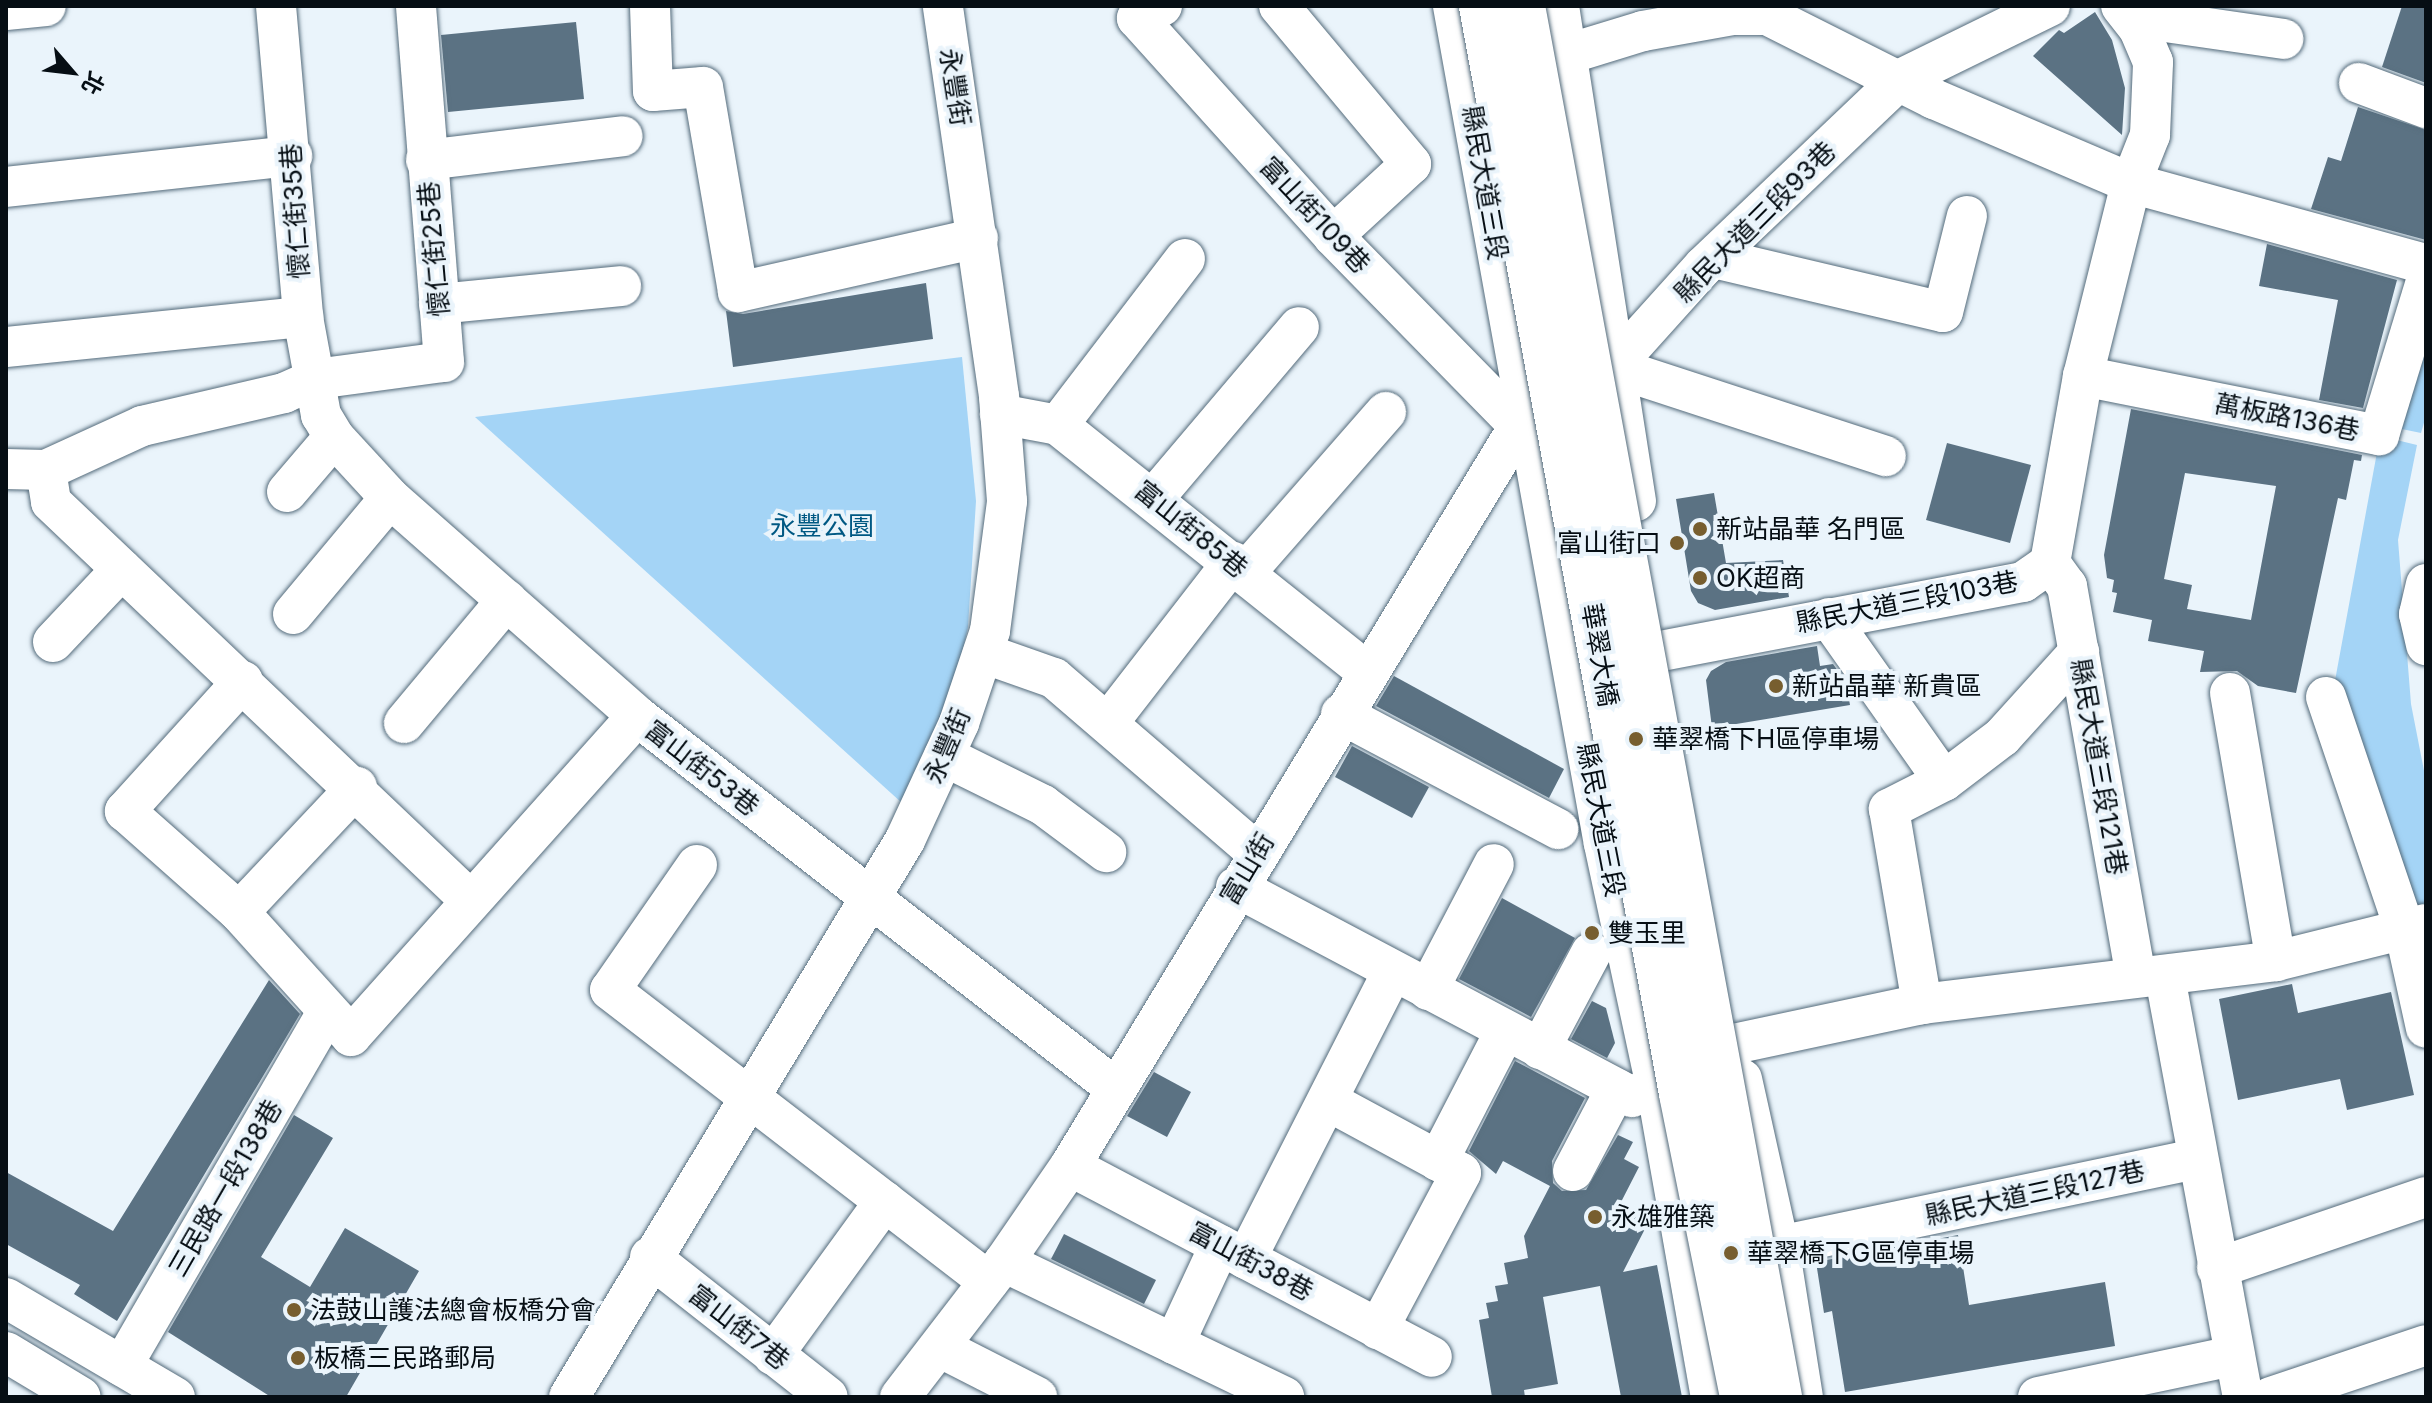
<!DOCTYPE html>
<meta charset="utf-8">
<style>
body{margin:0}
#map{position:relative;width:2432px;height:1403px;overflow:hidden;background:#eaf4fb;font-family:Inter,"Noto Sans TC",sans-serif}
div>[style]{position:absolute}
[style*='--x']{left:calc(var(--x)*1px);top:calc(var(--y)*1px);width:calc(var(--w)*1px);rotate:calc(var(--a)*1deg)}
.green>*{inset:0;background:#a4d4f6}
.building>*{inset:0;background:#5b7283}
.roads{filter:drop-shadow(0 0 2px #546b7b) drop-shadow(0 0 2px #546b7b)}
.minor>*{height:40px;margin:-20px;padding:0 20px;transform-origin:20px;border-radius:20px;background:#fff}
.bridges{filter:drop-shadow(0 0 2px #546b7b) drop-shadow(0 0 2px #546b7b)}
.highway-bridge>*{height:44px;margin:-22px;padding:0 22px;transform-origin:22px;border-radius:22px;background:#fff}
.dots>*{width:22px;height:22px;translate:-50% -50%;box-sizing:border-box;border:4px solid #eaf4fb;border-radius:50%}
span{translate:-50% -50%;white-space:nowrap;text-align:center;line-height:1.15;-webkit-text-stroke:8px #eaf4fb;paint-order:stroke}
.street-label{font-size:26px;color:#060e14}
.park-label{font-size:26px;color:#005883}
.poi-label{font-size:26px;color:#060e14}
.left{translate:0 -50%;text-align:left}
.right{translate:-100% -50%;text-align:right}
.frame{position:absolute;inset:0;border:8px solid #060e14;pointer-events:none}
.north{position:absolute;left:32px;top:32px;width:80px;height:80px;-webkit-text-stroke:6px #eaf4fb;paint-order:stroke;rotate:118deg;font-size:22px;font-weight:700;line-height:32px;text-align:center;color:#060e14}
.north::after{content:'';display:block;margin:auto;width:28px;height:36px;background:#060e14;clip-path:polygon(50% 0,100% 100%,50% 72%,0 100%)}
</style>
<div id="map">
<div class="green">
<i style="clip-path:polygon(2426px 294px,2426px 416px,2421px 433px,2392px 427px)"></i>
<i style="clip-path:polygon(962px 357px,976px 501px,968px 627px,947px 719px,902px 803px,475px 417px)"></i>
<i style="clip-path:polygon(2380px 436px,2417px 445px,2398px 540px,2411px 704px,2426px 781px,2426px 905px,2410px 910px,2334px 686px)"></i>
</div>
<div class="building">
<i style="clip-path:polygon(2402px 6px,2426px 6px,2426px 83px,2382px 67px)"></i>
<i style="clip-path:polygon(2095px 12px,2112px 40px,2125px 88px,2122px 135px,2033px 56px,2059px 30px,2064px 33px)"></i>
<i style="clip-path:polygon(576px 22px,584px 99px,448px 112px,441px 35px)"></i>
<i style="clip-path:polygon(2358px 107px,2426px 130px,2426px 240px,2311px 209px,2328px 157px,2341px 161px)"></i>
<i style="clip-path:polygon(2267px 244px,2397px 280px,2363px 408px,2319px 400px,2338px 300px,2259px 286px)"></i>
<i style="clip-path:polygon(926px 283px,933px 339px,733px 367px,726px 311px,743px 314px)"></i>
<i style="clip-path:polygon(evenodd,2131px 409px,2362px 455px,2361px 461px,2354px 460px,2346px 500px,2338px 498px,2296px 693px,2258px 686px,2237px 671px,2200px 672px,2204px 651px,2148px 641px,2152px 620px,2113px 612px,2117px 593px,2112px 592px,2114px 580px,2107px 578px,2104px 555px,2131px 409px,2185px 473px,2276px 486px,2251px 620px,2187px 609px,2192px 585px,2164px 579px,2185px 473px)"></i>
<i style="clip-path:polygon(1947px 443px,2031px 465px,2010px 543px,1926px 520px)"></i>
<i style="clip-path:polygon(1714px 493px,1726px 563px,1783px 560px,1789px 597px,1715px 610px,1698px 603px,1691px 591px,1676px 499px)"></i>
<i style="clip-path:polygon(1817px 646px,1820px 666px,1833px 664px,1846px 682px,1850px 705px,1712px 728px,1706px 680px,1711px 671px,1726px 662px)"></i>
<i style="clip-path:polygon(1394px 676px,1564px 769px,1549px 798px,1376px 706px)"></i>
<i style="clip-path:polygon(1352px 746px,1429px 787px,1412px 818px,1335px 777px)"></i>
<i style="clip-path:polygon(1502px 898px,1575px 938px,1531px 1017px,1459px 979px)"></i>
<i style="clip-path:polygon(269px 980px,300px 1014px,117px 1321px,74px 1294px,80px 1285px,6px 1244px,6px 1172px,113px 1231px)"></i>
<i style="clip-path:polygon(2292px 984px,2298px 1013px,2391px 992px,2414px 1095px,2347px 1110px,2340px 1079px,2238px 1100px,2219px 999px)"></i>
<i style="clip-path:polygon(1592px 1001px,1606px 1008px,1615px 1043px,1607px 1058px,1571px 1039px)"></i>
<i style="clip-path:polygon(1515px 1061px,1585px 1098px,1552px 1161px,1553px 1183px,1562px 1191px,1586px 1190px,1618px 1135px,1633px 1142px,1624px 1159px,1639px 1167px,1620px 1204px,1650px 1219px,1623px 1272px,1657px 1265px,1682px 1397px,1621px 1397px,1600px 1286px,1543px 1297px,1558px 1384px,1524px 1390px,1525px 1397px,1492px 1397px,1479px 1320px,1489px 1318px,1486px 1303px,1498px 1301px,1495px 1286px,1508px 1284px,1504px 1263px,1528px 1258px,1524px 1236px,1550px 1186px,1503px 1161px,1496px 1174px,1469px 1151px)"></i>
<i style="clip-path:polygon(1154px 1072px,1191px 1092px,1167px 1137px,1127px 1116px)"></i>
<i style="clip-path:polygon(294px 1115px,333px 1138px,261px 1257px,310px 1287px,345px 1228px,419px 1271px,346px 1397px,271px 1397px,168px 1332px)"></i>
<i style="clip-path:polygon(1064px 1234px,1156px 1280px,1144px 1304px,1051px 1259px)"></i>
<i style="clip-path:polygon(1958px 1235px,1969px 1305px,2105px 1282px,2115px 1346px,1845px 1392px,1832px 1311px,1824px 1313px,1816px 1262px)"></i>
</div>
<div class="roads">
<div class="minor">
<i style="--x:276;--y:6;--w:312;--a:85"></i>
<i style="--x:303;--y:317;--w:100;--a:79.6"></i>
<i style="--x:321;--y:415;--w:26;--a:59"></i>
<i style="--x:334;--y:437;--w:83;--a:47.4"></i>
<i style="--x:390;--y:498;--w:329;--a:41.4"></i>
<i style="--x:637;--y:716;--w:604;--a:37.87"></i>
<i style="--x:650;--y:6;--w:85;--a:88"></i>
<i style="--x:653;--y:91;--w:50;--a:-4.6"></i>
<i style="--x:703;--y:87;--w:208;--a:80.3"></i>
<i style="--x:738;--y:292;--w:246;--a:-12.7"></i>
<i style="--x:1162;--y:6;--w:28;--a:154"></i>
<i style="--x:1137;--y:18;--w:293;--a:48"></i>
<i style="--x:1333;--y:236;--w:264;--a:45.6"></i>
<i style="--x:1279;--y:6;--w:206;--a:50.1"></i>
<i style="--x:1411;--y:164;--w:106;--a:137.3"></i>
<i style="--x:1453;--y:6;--w:851;--a:79.79"></i>
<i style="--x:1604;--y:844;--w:248;--a:77.9"></i>
<i style="--x:1656;--y:1086;--w:316;--a:80"></i>
<i style="--x:1559;--y:6;--w:501;--a:81.16"></i>
<i style="--x:6;--y:10;--w:40;--a:-5.7"></i>
<i style="--x:2131;--y:17;--w:154;--a:8.2"></i>
<i style="--x:1568;--y:54;--w:78;--a:-17"></i>
<i style="--x:1643;--y:31;--w:91;--a:-10.1"></i>
<i style="--x:1733;--y:15;--w:34;--a:0"></i>
<i style="--x:1767;--y:15;--w:187;--a:26.7"></i>
<i style="--x:1934;--y:99;--w:214;--a:23.1"></i>
<i style="--x:2131;--y:183;--w:306;--a:15.4"></i>
<i style="--x:2359;--y:83;--w:72;--a:20.5"></i>
<i style="--x:426;--y:160;--w:198;--a:-6.9"></i>
<i style="--x:6;--y:187;--w:288;--a:-6.2"></i>
<i style="--x:1714;--y:258;--w:235;--a:13.3"></i>
<i style="--x:1943;--y:312;--w:99;--a:-76"></i>
<i style="--x:439;--y:304;--w:183;--a:-5.6"></i>
<i style="--x:6;--y:347;--w:299;--a:-5.8"></i>
<i style="--x:1613;--y:367;--w:287;--a:18.1"></i>
<i style="--x:2083;--y:376;--w:302;--a:11.3"></i>
<i style="--x:2379;--y:435;--w:161;--a:-73"></i>
<i style="--x:1000;--y:414;--w:59;--a:10.7"></i>
<i style="--x:1058;--y:425;--w:396;--a:38.6"></i>
<i style="--x:1058;--y:425;--w:209;--a:-52.6"></i>
<i style="--x:6;--y:469;--w:40;--a:1.4"></i>
<i style="--x:46;--y:470;--w:106;--a:-24.6"></i>
<i style="--x:142;--y:426;--w:146;--a:-13.1"></i>
<i style="--x:284;--y:393;--w:35;--a:-24"></i>
<i style="--x:316;--y:379;--w:129;--a:-7.6"></i>
<i style="--x:444;--y:362;--w:357;--a:-94.5"></i>
<i style="--x:46;--y:470;--w:32;--a:81"></i>
<i style="--x:51;--y:502;--w:576;--a:43.52"></i>
<i style="--x:287;--y:492;--w:72;--a:-49.5"></i>
<i style="--x:1154;--y:498;--w:224;--a:-49.7"></i>
<i style="--x:2050;--y:563;--w:29;--a:54"></i>
<i style="--x:2067;--y:586;--w:397;--a:80"></i>
<i style="--x:1245;--y:573;--w:214;--a:-48.8"></i>
<i style="--x:2426;--y:584;--w:31;--a:103"></i>
<i style="--x:2419;--y:614;--w:32;--a:77"></i>
<i style="--x:293;--y:614;--w:151;--a:-50.1"></i>
<i style="--x:1829;--y:618;--w:199;--a:54.8"></i>
<i style="--x:1944;--y:781;--w:62;--a:153"></i>
<i style="--x:1889;--y:809;--w:198;--a:80.4"></i>
<i style="--x:53;--y:642;--w:100;--a:-46.6"></i>
<i style="--x:1661;--y:651;--w:369;--a:-10.8"></i>
<i style="--x:2023;--y:582;--w:33;--a:-35"></i>
<i style="--x:2050;--y:563;--w:190;--a:-80"></i>
<i style="--x:2083;--y:376;--w:199;--a:-76"></i>
<i style="--x:2131;--y:183;--w:52;--a:-68.4"></i>
<i style="--x:2150;--y:135;--w:73;--a:-87.6"></i>
<i style="--x:2153;--y:62;--w:36;--a:-113"></i>
<i style="--x:2139;--y:29;--w:29;--a:-128"></i>
<i style="--x:983;--y:653;--w:75;--a:19.4"></i>
<i style="--x:1054;--y:678;--w:267;--a:40.7"></i>
<i style="--x:243;--y:681;--w:176;--a:132.2"></i>
<i style="--x:125;--y:811;--w:152;--a:41.5"></i>
<i style="--x:239;--y:912;--w:167;--a:47.9"></i>
<i style="--x:351;--y:1036;--w:429;--a:-48.2"></i>
<i style="--x:2230;--y:693;--w:272;--a:80.3"></i>
<i style="--x:2326;--y:697;--w:244;--a:71.3"></i>
<i style="--x:2404;--y:928;--w:102;--a:77.6"></i>
<i style="--x:1341;--y:714;--w:246;--a:27.9"></i>
<i style="--x:404;--y:723;--w:160;--a:-50.1"></i>
<i style="--x:1108;--y:723;--w:204;--a:-52.2"></i>
<i style="--x:944;--y:756;--w:110;--a:26.3"></i>
<i style="--x:1043;--y:805;--w:79;--a:36.7"></i>
<i style="--x:1944;--y:781;--w:73;--a:-37.2"></i>
<i style="--x:2002;--y:737;--w:115;--a:-47.8"></i>
<i style="--x:697;--y:865;--w:152;--a:124.8"></i>
<i style="--x:610;--y:990;--w:478;--a:37.6"></i>
<i style="--x:1236;--y:887;--w:448;--a:27.9"></i>
<i style="--x:1632;--y:1097;--w:115;--a:-27.5"></i>
<i style="--x:1734;--y:1044;--w:192;--a:-12"></i>
<i style="--x:1922;--y:1004;--w:357;--a:-6.9"></i>
<i style="--x:2276;--y:961;--w:154;--a:-13.9"></i>
<i style="--x:239;--y:912;--w:172;--a:-46.7"></i>
<i style="--x:2165;--y:977;--w:427;--a:79.5"></i>
<i style="--x:1428;--y:990;--w:142;--a:-62.4"></i>
<i style="--x:1540;--y:1049;--w:109;--a:-62"></i>
<i style="--x:1742;--y:1079;--w:171;--a:77.5"></i>
<i style="--x:1779;--y:1246;--w:153;--a:81"></i>
<i style="--x:1328;--y:1101;--w:151;--a:28.4"></i>
<i style="--x:1461;--y:1173;--w:177;--a:118"></i>
<i style="--x:1438;--y:1161;--w:146;--a:-62.7"></i>
<i style="--x:1070;--y:1166;--w:409;--a:27.8"></i>
<i style="--x:1573;--y:1171;--w:93;--a:-62.3"></i>
<i style="--x:1779;--y:1246;--w:427;--a:-11.8"></i>
<i style="--x:650;--y:1257;--w:226;--a:38.2"></i>
<i style="--x:1246;--y:1259;--w:323;--a:-63"></i>
<i style="--x:1004;--y:1262;--w:311;--a:25.7"></i>
<i style="--x:2217;--y:1268;--w:221;--a:-18.8"></i>
<i style="--x:6;--y:1298;--w:196;--a:30.4"></i>
<i style="--x:1174;--y:1344;--w:109;--a:-65.1"></i>
<i style="--x:941;--y:1348;--w:108;--a:27"></i>
<i style="--x:6;--y:1352;--w:87;--a:31"></i>
<i style="--x:773;--y:1355;--w:190;--a:-54"></i>
<i style="--x:122;--y:1366;--w:410;--a:-59.9"></i>
<i style="--x:569;--y:1397;--w:650;--a:-58.9"></i>
<i style="--x:905;--y:840;--w:129;--a:-65.2"></i>
<i style="--x:959;--y:723;--w:97;--a:-71.4"></i>
<i style="--x:990;--y:631;--w:131;--a:-82.5"></i>
<i style="--x:1007;--y:501;--w:105;--a:-94.4"></i>
<i style="--x:999;--y:396;--w:394;--a:-98.2"></i>
<i style="--x:900;--y:1397;--w:170;--a:-52.4"></i>
<i style="--x:1004;--y:1262;--w:116;--a:-55.5"></i>
<i style="--x:1070;--y:1166;--w:881;--a:-58.75"></i>
<i style="--x:1527;--y:413;--w:98;--a:-28.1"></i>
<i style="--x:1613;--y:367;--w:136;--a:-48"></i>
<i style="--x:1704;--y:266;--w:269;--a:-43.6"></i>
<i style="--x:1899;--y:80;--w:168;--a:-26.1"></i>
<i style="--x:2038;--y:1397;--w:199;--a:-11.9"></i>
<i style="--x:2271;--y:1397;--w:163;--a:-18.5"></i>
</div>
</div>
<div class="bridges">
<div class="highway-bridge">
<i style="--x:1481;--y:6;--w:1106;--a:79.58"></i>
<i style="--x:1681;--y:1094;--w:309;--a:78.6"></i>
<i style="--x:1523;--y:6;--w:1415;--a:79.53"></i>
</div>
</div>
<div class="dots">
<i style="left:1700px;top:529px;background:#775e2f"></i>
<i style="left:1677px;top:543px;background:#775e2f"></i>
<i style="left:1700px;top:578px;background:#775e2f"></i>
<i style="left:1776px;top:686px;background:#775e2f"></i>
<i style="left:1636px;top:739px;background:#775e2f"></i>
<i style="left:1592px;top:933px;background:#775e2f"></i>
<i style="left:1595px;top:1217px;background:#775e2f"></i>
<i style="left:1731px;top:1253px;background:#775e2f"></i>
<i style="left:294px;top:1310px;background:#775e2f"></i>
<i style="left:298px;top:1358px;background:#775e2f"></i>
</div>
<div class="street-label">
<span style="left:955px;top:87px;rotate:81deg">永豐街</span>
<span style="left:1485px;top:183px;rotate:80deg">縣民大道三段</span>
<span style="left:295px;top:211px;rotate:-94deg">懷仁街35巷</span>
<span style="left:1315px;top:215px;rotate:47deg">富山街109巷</span>
<span style="left:1755px;top:222px;rotate:-45deg">縣民大道三段93巷</span>
<span style="left:434px;top:249px;rotate:-95deg">懷仁街25巷</span>
<span style="left:2287px;top:417px;rotate:11deg">萬板路136巷</span>
<span style="left:1191px;top:529px;rotate:39deg">富山街85巷</span>
<span style="left:1907px;top:602px;rotate:-11deg">縣民大道三段103巷</span>
<span style="left:1600px;top:655px;rotate:80deg">華翠大橋</span>
<span style="left:947px;top:746px;rotate:-67deg">永豐街</span>
<span style="left:2099px;top:767px;rotate:80deg">縣民大道三段121巷</span>
<span style="left:702px;top:768px;rotate:38deg">富山街53巷</span>
<span style="left:1601px;top:820px;rotate:79deg">縣民大道三段</span>
<span style="left:1247px;top:869px;rotate:-59deg">富山街</span>
<span style="left:225px;top:1188px;rotate:-60deg">三民路一段138巷</span>
<span style="left:2035px;top:1193px;rotate:-12deg">縣民大道三段127巷</span>
<span style="left:1251px;top:1261px;rotate:28deg">富山街38巷</span>
<span style="left:739px;top:1327px;rotate:38deg">富山街7巷</span>
</div>
<div class="park-label">
<span style="left:822px;top:526px">永豐公園</span>
</div>
<div class="poi-label">
<span class="left" style="left:1716px;top:529px">新站晶華 名門區</span>
<span class="right" style="left:1661px;top:543px">富山街口</span>
<span class="left" style="left:1716px;top:578px">OK超商</span>
<span class="left" style="left:1792px;top:686px">新站晶華 新貴區</span>
<span class="left" style="left:1652px;top:739px">華翠橋下H區停車場</span>
<span class="left" style="left:1608px;top:933px">雙玉里</span>
<span class="left" style="left:1611px;top:1217px">永雄雅築</span>
<span class="left" style="left:1747px;top:1253px">華翠橋下G區停車場</span>
<span class="left" style="left:310px;top:1310px">法鼓山護法總會板橋分會</span>
<span class="left" style="left:314px;top:1358px">板橋三民路郵局</span>
</div>
<div class="frame"></div>
<div class="north">北</div>
</div>
